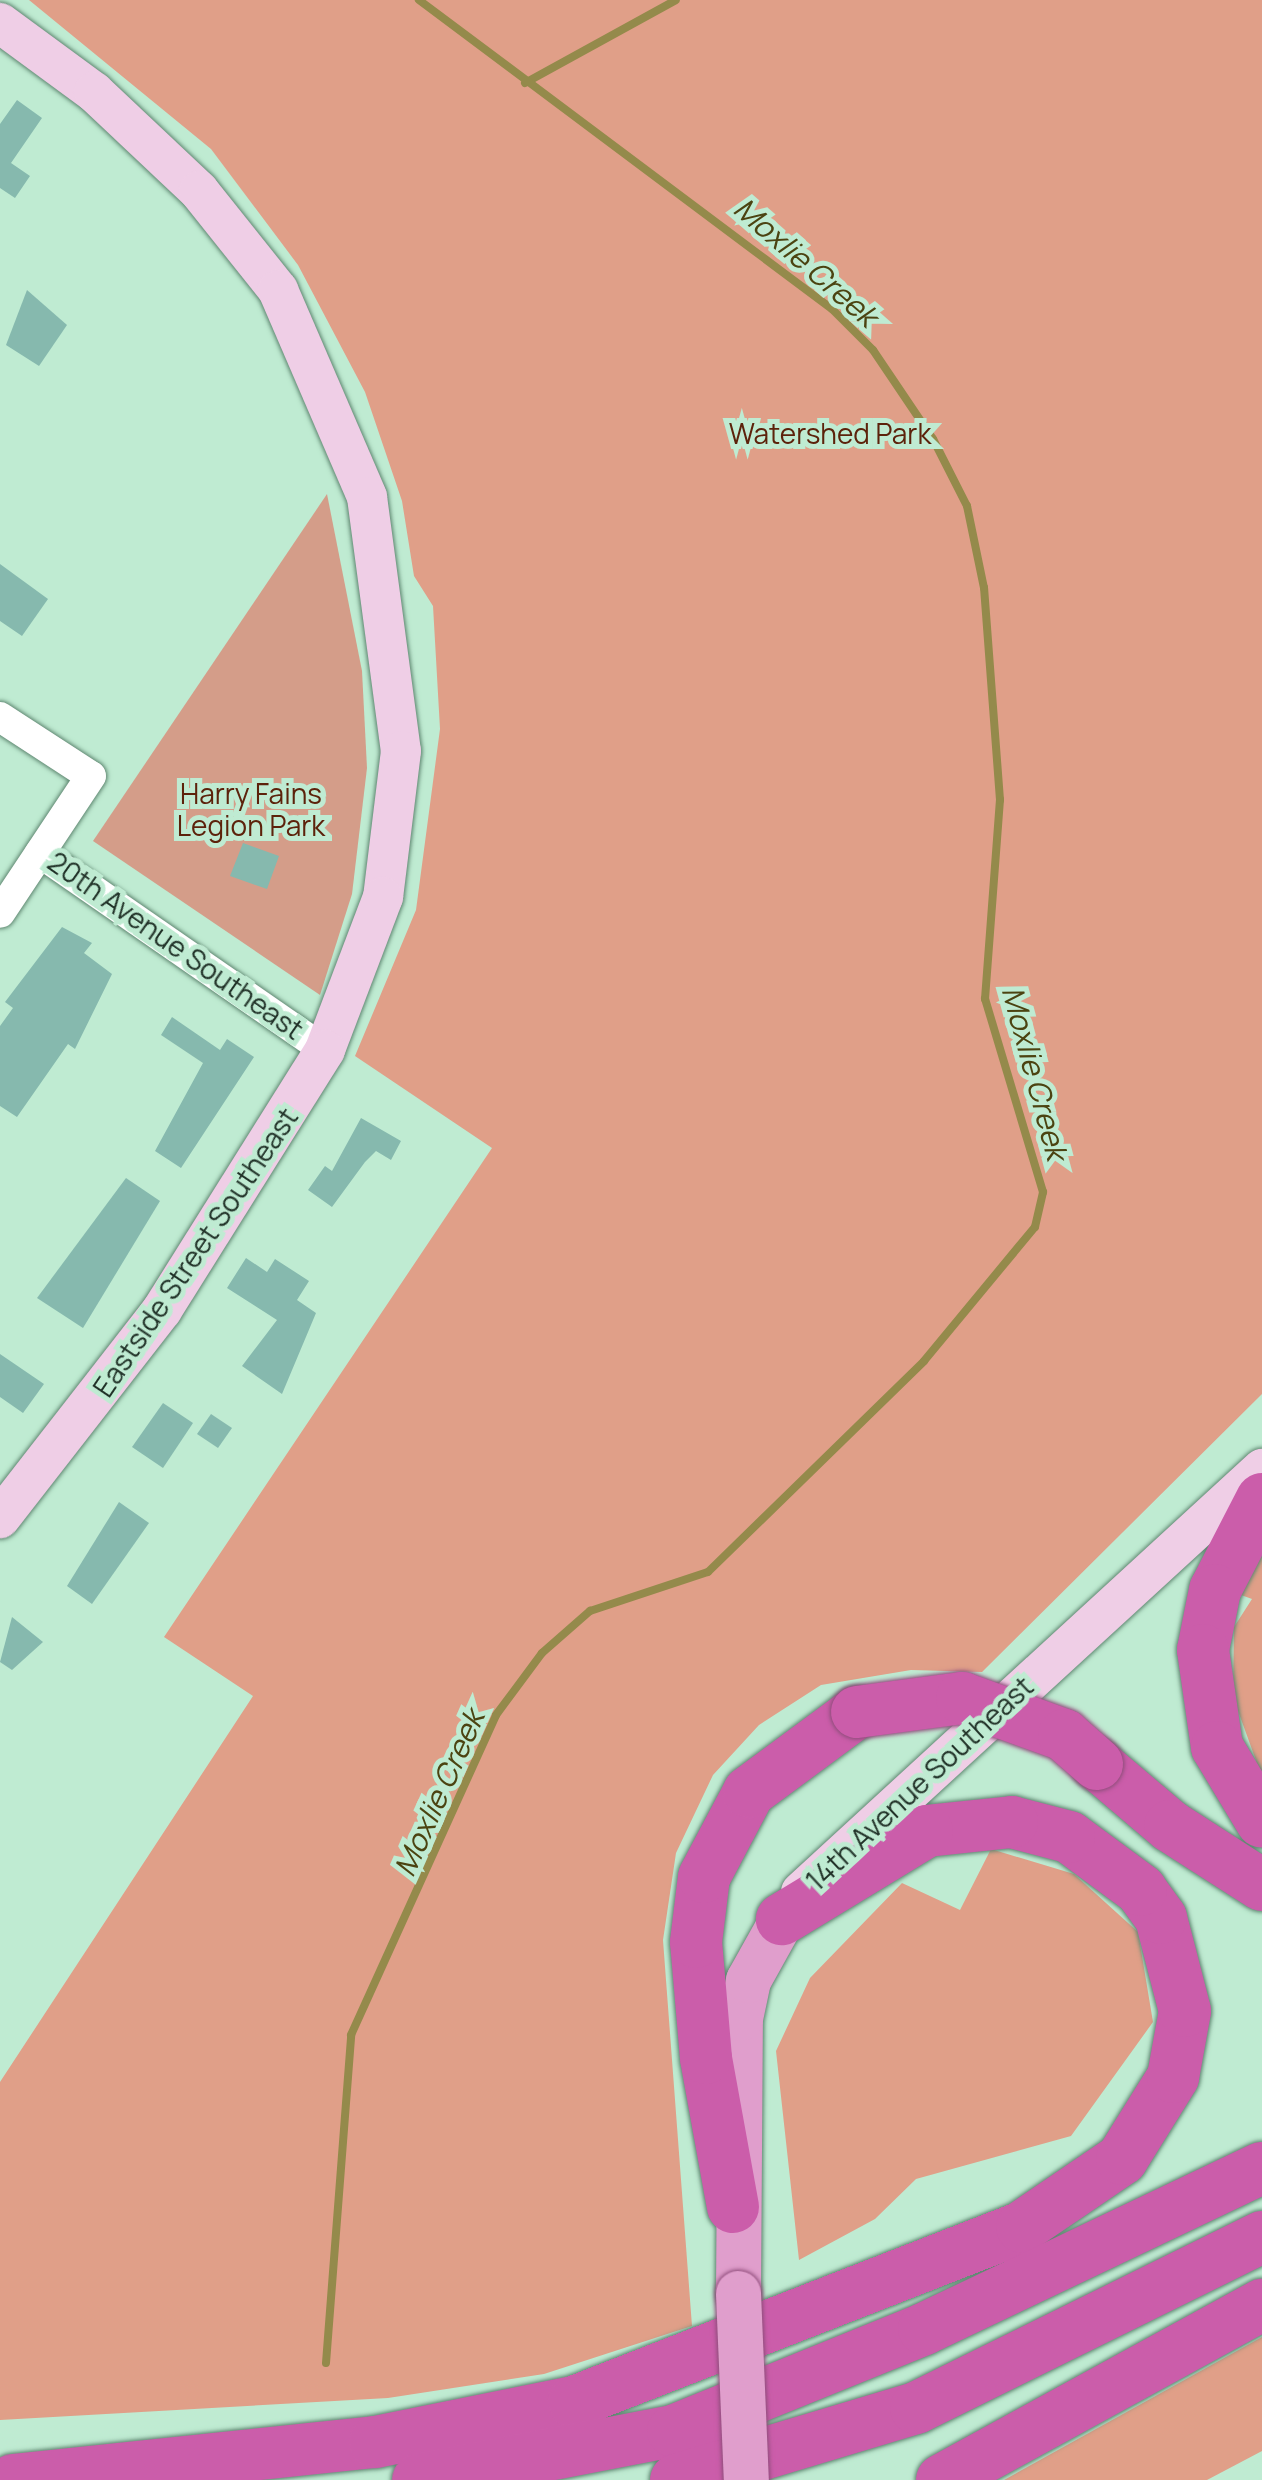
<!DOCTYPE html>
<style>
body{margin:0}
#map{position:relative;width:1262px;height:2480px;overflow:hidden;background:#bfebd2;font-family:Manrope,sans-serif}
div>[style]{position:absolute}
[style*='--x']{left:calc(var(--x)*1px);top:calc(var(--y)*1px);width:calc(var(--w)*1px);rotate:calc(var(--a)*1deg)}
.green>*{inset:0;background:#d49d89}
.forest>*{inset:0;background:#e09f88}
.stream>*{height:8px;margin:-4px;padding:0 4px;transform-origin:4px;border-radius:4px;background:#948a4b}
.building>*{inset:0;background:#86b9ae}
.roads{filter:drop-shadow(0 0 2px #5f8771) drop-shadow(0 0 2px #5f8771)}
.street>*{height:30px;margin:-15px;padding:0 15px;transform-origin:15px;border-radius:15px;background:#fff}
.secondary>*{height:40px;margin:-20px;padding:0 20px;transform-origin:20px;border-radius:20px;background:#efcee6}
.primary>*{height:45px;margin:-22.5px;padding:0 22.5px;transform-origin:22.5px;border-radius:22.5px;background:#e09ecc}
.highway>*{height:52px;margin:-26px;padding:0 26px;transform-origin:26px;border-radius:26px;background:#cb5daa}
.bridges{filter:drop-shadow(0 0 2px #904e7c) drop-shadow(0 0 2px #904e7c)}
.primary-bridge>*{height:45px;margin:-22.5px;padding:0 22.5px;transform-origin:22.5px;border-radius:22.5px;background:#e09ecc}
.highway-bridge>*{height:52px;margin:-26px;padding:0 26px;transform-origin:26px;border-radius:26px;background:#cb5daa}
span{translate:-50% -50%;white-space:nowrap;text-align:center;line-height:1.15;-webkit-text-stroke:10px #bfebd2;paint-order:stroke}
.park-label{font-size:28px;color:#5c220b}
.street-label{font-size:28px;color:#213228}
.water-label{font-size:30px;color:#4b4311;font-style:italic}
</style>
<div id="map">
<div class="green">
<i style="clip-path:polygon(327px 494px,362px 671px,367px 768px,352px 894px,320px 995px,93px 841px)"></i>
</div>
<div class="forest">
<i style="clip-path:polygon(29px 0,1262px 0,1262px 1394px,982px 1672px,911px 1670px,821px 1685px,759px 1725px,713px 1775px,676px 1853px,663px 1940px,692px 2326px,544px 2374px,388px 2398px,0 2420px,0 2082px,253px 1696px,164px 1637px,492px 1148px,355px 1056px,416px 910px,440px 729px,433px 606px,414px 576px,402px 501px,365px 392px,298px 265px,211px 149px)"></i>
<i style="clip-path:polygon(1262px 1520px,1262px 1777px,1233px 1697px,1234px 1627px,1252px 1599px,1241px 1595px)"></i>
<i style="clip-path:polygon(991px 1849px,1074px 1874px,1138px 1932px,1153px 2022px,1071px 2136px,916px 2179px,875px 2219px,799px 2260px,776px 2051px,810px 1978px,902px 1883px,960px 1910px)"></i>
<i style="clip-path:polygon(1262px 2337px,1262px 2451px,1207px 2480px,1004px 2480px)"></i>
</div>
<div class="stream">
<i style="--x:525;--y:83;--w:172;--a:-28.8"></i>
<i style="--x:326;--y:2363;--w:329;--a:-85.6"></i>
<i style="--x:351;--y:2035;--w:351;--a:-65.6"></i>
<i style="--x:496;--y:1715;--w:77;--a:-53.4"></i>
<i style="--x:542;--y:1653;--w:64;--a:-41.2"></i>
<i style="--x:590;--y:1611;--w:124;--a:-18.3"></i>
<i style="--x:708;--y:1572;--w:302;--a:-44.3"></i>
<i style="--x:924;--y:1361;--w:174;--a:-50.4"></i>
<i style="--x:1035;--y:1227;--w:36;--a:-77"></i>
<i style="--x:1043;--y:1192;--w:202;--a:-106.7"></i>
<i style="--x:985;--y:999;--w:200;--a:-85.7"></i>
<i style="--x:1000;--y:800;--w:213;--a:-94.3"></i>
<i style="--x:984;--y:588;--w:84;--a:-101.7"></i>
<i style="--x:967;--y:506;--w:75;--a:-116.9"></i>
<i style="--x:933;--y:439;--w:107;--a:-124"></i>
<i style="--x:873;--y:350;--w:58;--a:-135"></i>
<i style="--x:832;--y:309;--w:516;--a:-143.2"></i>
</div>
<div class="building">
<i style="clip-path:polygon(17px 100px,42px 118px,11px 163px,30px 176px,15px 198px,0 188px,0 124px)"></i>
<i style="clip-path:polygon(27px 290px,67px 325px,39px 366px,6px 345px)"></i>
<i style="clip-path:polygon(0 564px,48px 599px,22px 636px,0 621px)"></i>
<i style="clip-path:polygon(243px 843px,279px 856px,267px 889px,230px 876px)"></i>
<i style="clip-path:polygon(62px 927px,92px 943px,84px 953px,112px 974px,75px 1049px,68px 1044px,17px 1117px,0 1106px,0 1026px,13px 1008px,5px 1002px)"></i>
<i style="clip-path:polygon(172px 1017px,220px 1050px,227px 1039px,254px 1057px,181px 1168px,155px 1151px,203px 1063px,161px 1035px)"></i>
<i style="clip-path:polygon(361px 1118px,401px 1141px,391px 1160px,376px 1151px,365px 1162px,332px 1207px,308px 1190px,325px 1166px,332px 1171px)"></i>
<i style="clip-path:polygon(126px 1178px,160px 1201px,83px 1328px,37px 1298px)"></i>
<i style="clip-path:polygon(246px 1258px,267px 1272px,275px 1259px,309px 1281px,297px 1300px,316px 1313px,282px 1394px,242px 1366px,277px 1320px,227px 1288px)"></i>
<i style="clip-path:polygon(0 1354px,44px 1384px,23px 1413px,0 1397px)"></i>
<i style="clip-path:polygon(163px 1403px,193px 1423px,163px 1468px,132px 1447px)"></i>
<i style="clip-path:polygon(211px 1414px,232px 1428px,218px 1448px,197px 1434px)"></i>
<i style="clip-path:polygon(119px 1502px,149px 1523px,92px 1604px,67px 1586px)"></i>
<i style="clip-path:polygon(12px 1617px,43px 1642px,12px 1670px,0 1662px)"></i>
</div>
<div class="roads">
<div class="street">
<i style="--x:0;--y:717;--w:108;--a:33"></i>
<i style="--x:91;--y:776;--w:164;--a:123.6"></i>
<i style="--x:40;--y:853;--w:346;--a:34.7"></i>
</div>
<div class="secondary">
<i style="--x:0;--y:23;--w:117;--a:36.3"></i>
<i style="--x:94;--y:92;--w:144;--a:43.3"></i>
<i style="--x:199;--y:191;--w:127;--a:51.4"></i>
<i style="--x:278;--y:290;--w:225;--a:66.7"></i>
<i style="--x:367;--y:497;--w:256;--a:82.4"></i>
<i style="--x:401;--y:751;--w:147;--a:97"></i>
<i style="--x:383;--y:897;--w:164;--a:110.8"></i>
<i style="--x:325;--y:1050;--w:307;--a:122.1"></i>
<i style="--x:162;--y:1310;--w:264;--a:127.9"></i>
<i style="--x:801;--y:1892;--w:626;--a:-42.54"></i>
</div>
<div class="primary">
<i style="--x:738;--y:2293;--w:275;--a:-89.6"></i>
<i style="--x:740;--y:2018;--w:39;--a:-78"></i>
<i style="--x:748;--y:1980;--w:70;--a:-60.9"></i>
</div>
<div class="highway">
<i style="--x:1262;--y:1499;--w:102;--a:117.3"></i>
<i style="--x:1215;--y:1590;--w:61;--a:101.3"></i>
<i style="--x:1203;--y:1650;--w:98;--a:81.8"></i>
<i style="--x:1217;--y:1747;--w:87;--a:59"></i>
<i style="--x:1097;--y:1764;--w:96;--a:40.3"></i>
<i style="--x:1170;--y:1826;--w:109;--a:32.7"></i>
<i style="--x:733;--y:2207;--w:151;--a:-100.3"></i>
<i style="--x:706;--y:2058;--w:116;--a:-94.9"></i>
<i style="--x:696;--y:1942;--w:65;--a:-83"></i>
<i style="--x:704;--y:1877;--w:96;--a:-62.1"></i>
<i style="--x:749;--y:1792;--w:134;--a:-36.5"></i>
<i style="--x:13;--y:2480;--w:364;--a:-6"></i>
<i style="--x:375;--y:2442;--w:203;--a:-11.4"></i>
<i style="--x:574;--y:2402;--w:481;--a:-21.3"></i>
<i style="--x:1022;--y:2227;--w:121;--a:-34.2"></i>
<i style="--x:1122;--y:2159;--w:97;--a:-58.1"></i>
<i style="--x:1173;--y:2077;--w:67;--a:-79.7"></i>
<i style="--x:1185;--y:2011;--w:96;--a:-104.5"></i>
<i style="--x:1161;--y:1918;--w:34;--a:-126"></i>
<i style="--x:1141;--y:1890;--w:89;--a:-143.6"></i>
<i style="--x:1069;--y:1837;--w:59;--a:-165.3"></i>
<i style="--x:1012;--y:1822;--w:85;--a:174"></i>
<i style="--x:927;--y:1831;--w:170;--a:148.7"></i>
<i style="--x:418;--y:2480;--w:260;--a:-10.9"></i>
<i style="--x:673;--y:2431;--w:271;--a:-22.1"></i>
<i style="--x:924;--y:2329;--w:374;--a:-25.5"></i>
<i style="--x:676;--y:2480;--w:251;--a:-16.7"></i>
<i style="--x:916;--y:2408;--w:386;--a:-26.3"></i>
<i style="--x:942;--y:2480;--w:365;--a:-28.7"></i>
</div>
</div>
<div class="bridges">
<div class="primary-bridge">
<i style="--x:738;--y:2293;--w:187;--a:87.6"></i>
</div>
<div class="highway-bridge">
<i style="--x:857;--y:1712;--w:106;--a:-7.6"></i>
<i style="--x:962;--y:1698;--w:109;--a:19.9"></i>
<i style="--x:1064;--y:1735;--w:44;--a:41.3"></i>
</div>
</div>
<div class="park-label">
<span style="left:830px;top:433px">Watershed Park</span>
<span style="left:251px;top:809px">Harry Fains<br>Legion Park</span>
</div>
<div class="street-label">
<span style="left:176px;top:945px;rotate:35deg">20th Avenue Southeast</span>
<span style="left:195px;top:1252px;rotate:-56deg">Eastside Street Southeast</span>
<span style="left:919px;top:1783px;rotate:-43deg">14th Avenue Southeast</span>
</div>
<div class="water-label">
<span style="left:806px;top:262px;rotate:41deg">Moxlie Creek</span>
<span style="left:1035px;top:1073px;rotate:75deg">Moxlie Creek</span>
<span style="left:439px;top:1793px;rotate:-66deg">Moxlie Creek</span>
</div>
</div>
